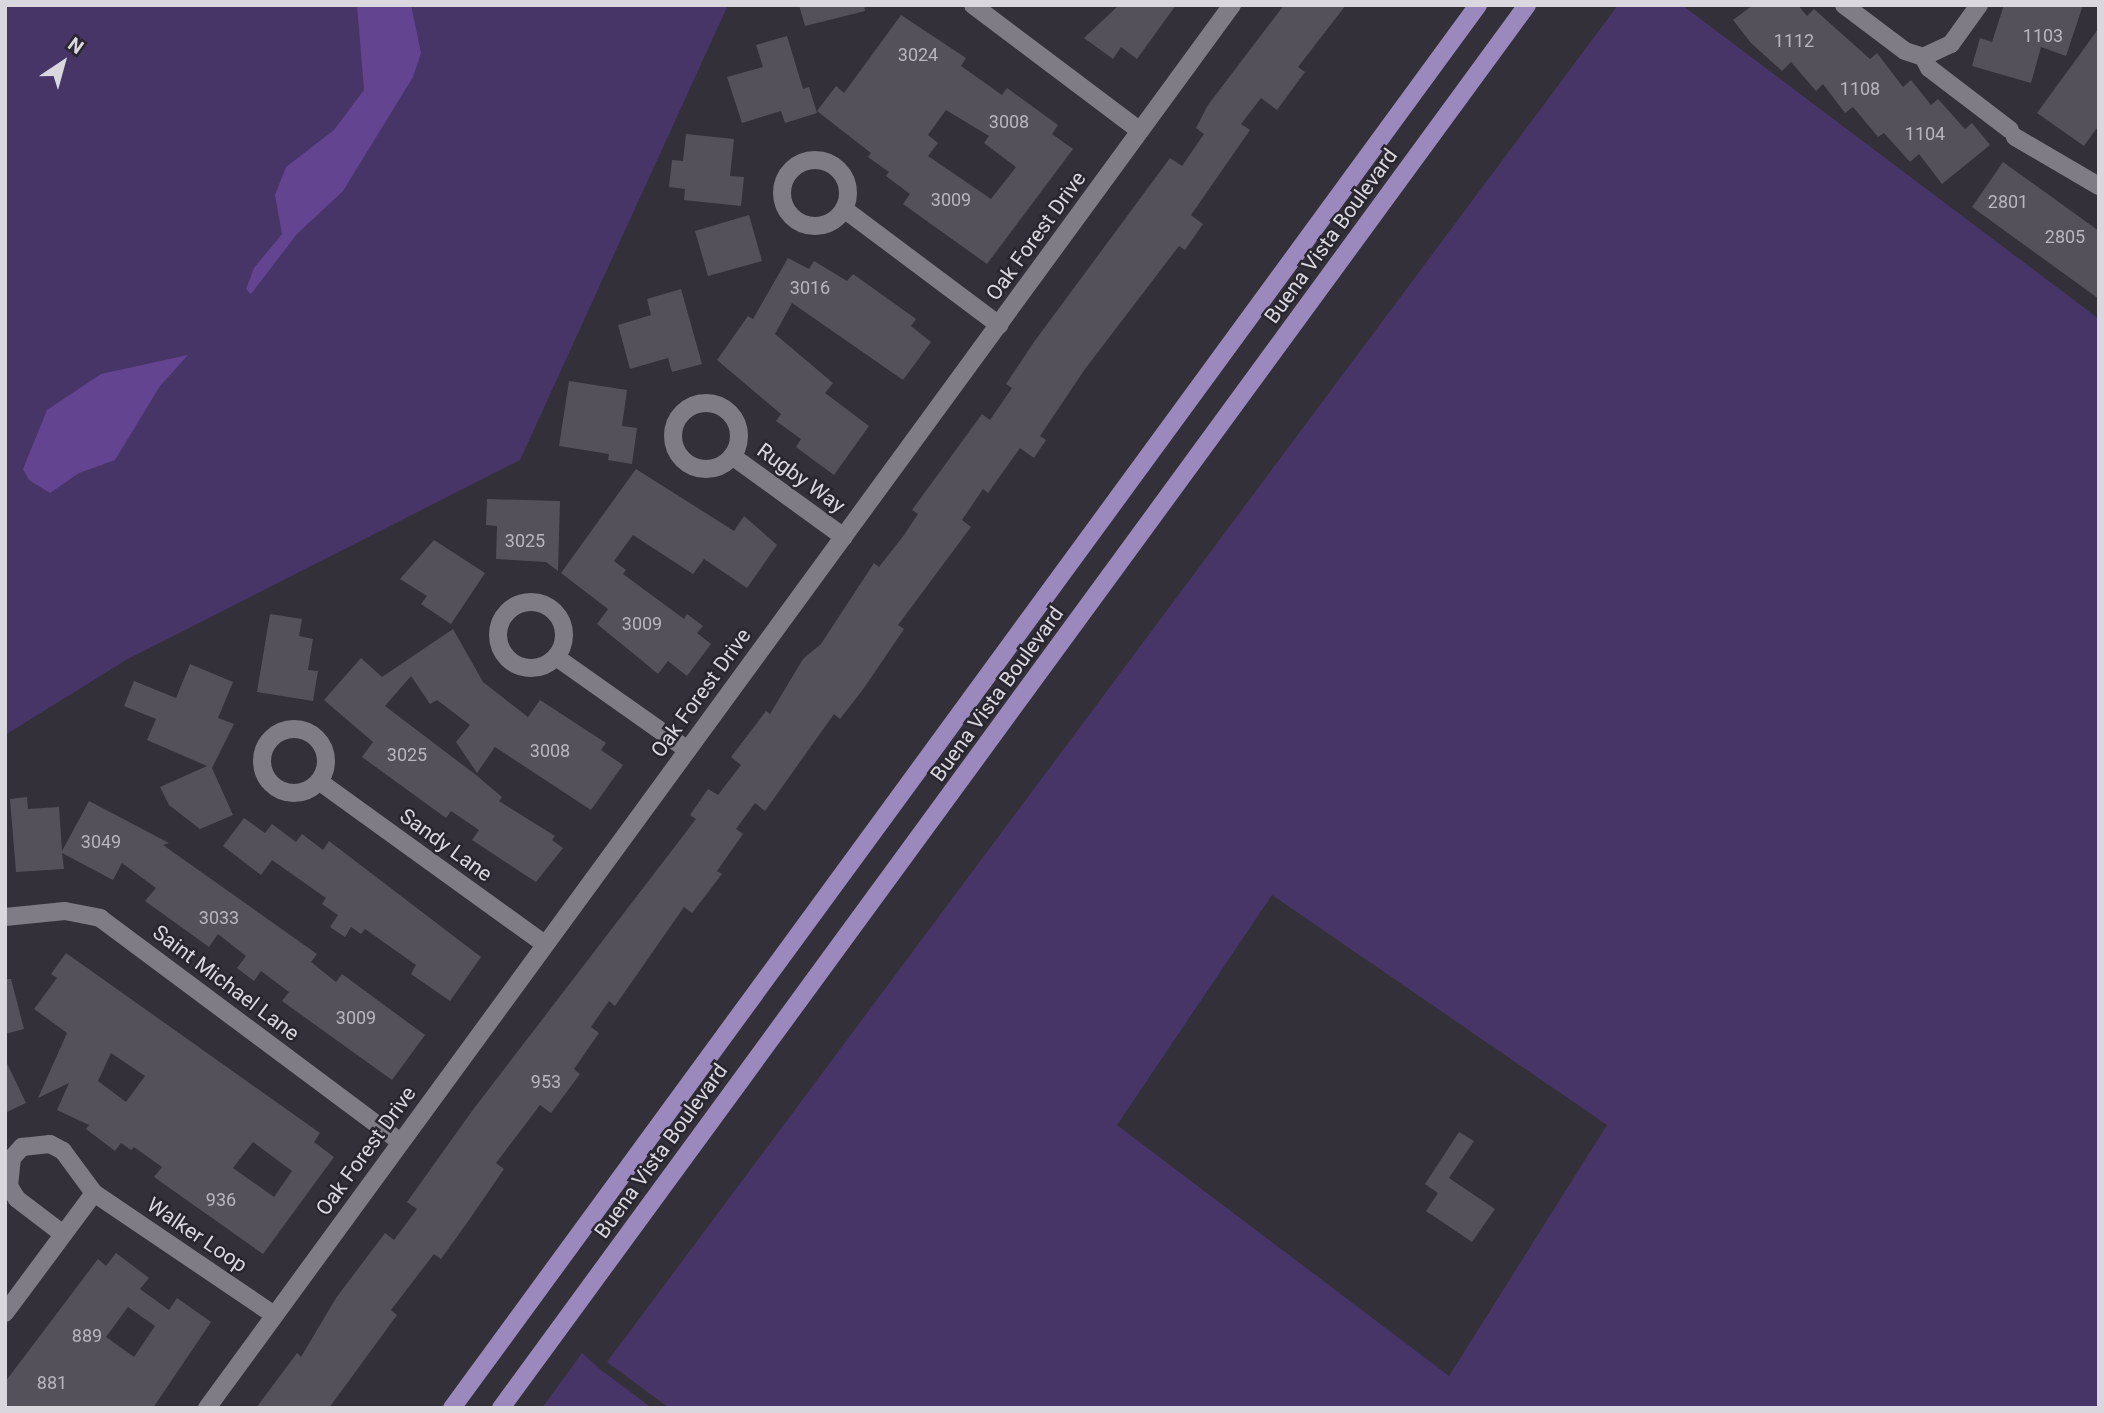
<!DOCTYPE html>
<style>
body{margin:0}
#map{position:relative;width:2104px;height:1413px;overflow:hidden;background:#333039;font-family:Roboto,sans-serif}
div>[style]{position:absolute}
[style*='--x']{left:calc(var(--x)*1px);top:calc(var(--y)*1px);width:calc(var(--w)*1px);rotate:calc(var(--a)*1deg)}
.green>*{inset:0;background:#473567}
.water>*{inset:0;background:#624491}
.building>*{inset:0;background:#54515b}
.minor>*{height:18px;margin:-9px;padding:0 9px;transform-origin:9px;border-radius:9px;background:#7f7c86}
.minor>.ring{margin:-9px;padding:0;box-sizing:content-box;background:none;border:18px solid #7f7c86;border-radius:50%}
.major>*{height:18px;margin:-9px;padding:0 9px;transform-origin:9px;border-radius:9px;background:#9b89be}
span{translate:-50% -50%;white-space:nowrap;text-align:center;line-height:1.15;-webkit-text-stroke:5px #29262f;paint-order:stroke}
.number-label{font-size:18px;color:#b8b6bd}
.number-label span{-webkit-text-stroke-width:0}
.street-label{font-size:21px;color:#dad8de}
.frame{position:absolute;inset:0;border:7px solid #dad8de;pointer-events:none}
.north{position:absolute;left:28px;top:28px;width:70px;height:70px;-webkit-text-stroke:5px #29262f;paint-order:stroke;rotate:36deg;font-size:19px;font-weight:700;line-height:28px;text-align:center;color:#dad8de}
.north::after{content:'';display:block;margin:auto;width:24px;height:32px;background:#dad8de;clip-path:polygon(50% 0,100% 100%,50% 72%,0 100%)}
</style>
<div id="map">
<div class="green">
<i style="clip-path:polygon(5px 5px,728px 5px,520px 460px,126px 660px,5px 735px)"></i>
<i style="clip-path:polygon(evenodd,1618px 5px,1682px 5px,2099px 319px,2099px 1408px,669px 1408px,607px 1362px,1618px 5px,1272px 895px,1607px 1125px,1449px 1376px,1117px 1125px,1272px 895px)"></i>
<i style="clip-path:polygon(582px 1353px,601px 1370px,652px 1408px,542px 1408px)"></i>
</div>
<div class="water">
<i style="clip-path:polygon(357px 5px,411px 5px,421px 53px,413px 77px,343px 191px,297px 234px,251px 294px,246px 289px,254px 268px,282px 234px,275px 195px,286px 167px,334px 130px,364px 90px)"></i>
<i style="clip-path:polygon(188px 355px,160px 386px,115px 460px,79px 473px,50px 493px,29px 480px,23px 469px,47px 410px,101px 374px)"></i>
</div>
<div class="building">
<i style="clip-path:polygon(799px 5px,864px 5px,865px 11px,805px 26px)"></i>
<i style="clip-path:polygon(1119px 5px,1176px 5px,1137px 59px,1121px 47px,1113px 59px,1084px 38px)"></i>
<i style="clip-path:polygon(1284px 5px,1346px 5px,1298px 67px,1305px 72px,1277px 110px,1261px 98px,1241px 124px,1250px 130px,1191px 215px,1203px 224px,1185px 250px,1179px 246px,1085px 369px,1040px 436px,1046px 440px,1034px 458px,1020px 448px,988px 493px,983px 489px,962px 520px,971px 527px,898px 625px,904px 629px,864px 688px,840px 719px,834px 714px,765px 811px,755px 803px,736px 829px,743px 834px,717px 871px,722px 874px,692px 913px,684px 907px,615px 1006px,609px 1001px,591px 1027px,599px 1033px,574px 1069px,580px 1074px,551px 1113px,540px 1105px,496px 1163px,504px 1169px,469px 1220px,441px 1259px,434px 1254px,391px 1310px,397px 1315px,329px 1408px,256px 1408px,297px 1353px,301px 1357px,336px 1298px,385px 1233px,394px 1240px,417px 1209px,407px 1202px,472px 1111px,696px 819px,690px 815px,708px 789px,718px 795px,741px 765px,731px 757px,766px 711px,770px 714px,803px 659px,821px 644px,874px 563px,879px 567px,904px 535px,918px 514px,912px 510px,982px 414px,990px 420px,1012px 388px,1006px 384px,1034px 342px,1170px 158px,1182px 166px,1204px 134px,1196px 128px,1208px 105px)"></i>
<i style="clip-path:polygon(1753px 5px,1798px 5px,1807px 16px,1814px 9px,1870px 59px,1877px 53px,1903px 87px,1911px 80px,1931px 105px,1938px 99px,1965px 129px,1972px 123px,1990px 145px,1942px 184px,1919px 154px,1910px 162px,1884px 133px,1878px 137px,1853px 107px,1845px 113px,1823px 84px,1816px 91px,1791px 62px,1782px 71px,1751px 43px,1733px 20px)"></i>
<i style="clip-path:polygon(2004px 5px,2083px 5px,2066px 56px,2041px 47px,2031px 83px,1972px 66px,1980px 38px,1992px 42px)"></i>
<i style="clip-path:polygon(evenodd,901px 15px,966px 58px,961px 66px,1002px 95px,1007px 88px,1058px 125px,1052px 134px,1073px 149px,987px 264px,903px 204px,910px 194px,886px 176px,889px 172px,868px 157px,871px 153px,817px 111px,836px 86px,844px 93px,901px 15px,946px 110px,989px 136px,984px 143px,1016px 167px,991px 199px,928px 156px,938px 143px,928px 135px,946px 110px)"></i>
<i style="clip-path:polygon(2099px 28px,2099px 125px,2084px 146px,2037px 113px)"></i>
<i style="clip-path:polygon(787px 36px,803px 89px,809px 87px,817px 113px,785px 123px,781px 111px,742px 123px,727px 77px,763px 67px,756px 45px)"></i>
<i style="clip-path:polygon(686px 134px,734px 139px,730px 176px,744px 177px,741px 206px,684px 200px,685px 189px,669px 187px,672px 160px,683px 161px)"></i>
<i style="clip-path:polygon(2003px 162px,2099px 231px,2099px 299px,1972px 207px)"></i>
<i style="clip-path:polygon(749px 215px,762px 261px,708px 276px,695px 231px)"></i>
<i style="clip-path:polygon(788px 258px,809px 269px,814px 261px,847px 281px,853px 274px,916px 319px,911px 326px,931px 342px,903px 380px,792px 303px,775px 334px,833px 383px,825px 393px,869px 426px,834px 475px,796px 447px,801px 439px,776px 421px,781px 414px,717px 360px,748px 316px,753px 319px)"></i>
<i style="clip-path:polygon(681px 289px,702px 364px,672px 372px,668px 358px,630px 369px,618px 325px,651px 315px,647px 299px)"></i>
<i style="clip-path:polygon(569px 381px,627px 390px,622px 426px,637px 428px,632px 464px,608px 460px,609px 454px,559px 446px)"></i>
<i style="clip-path:polygon(636px 469px,734px 531px,744px 516px,777px 545px,747px 588px,704px 559px,693px 574px,633px 535px,614px 561px,626px 570px,623px 574px,684px 619px,687px 614px,703px 626px,697px 633px,711px 644px,687px 676px,668px 661px,658px 674px,640px 659px,597px 624px,608px 609px,561px 573px)"></i>
<i style="clip-path:polygon(487px 499px,560px 501px,558px 571px,546px 562px,496px 559px,497px 526px,486px 525px)"></i>
<i style="clip-path:polygon(434px 540px,485px 573px,451px 624px,421px 604px,427px 596px,400px 579px)"></i>
<i style="clip-path:polygon(270px 614px,302px 619px,299px 636px,313px 639px,308px 670px,318px 671px,313px 701px,257px 692px)"></i>
<i style="clip-path:polygon(453px 629px,483px 682px,528px 717px,540px 700px,606px 743px,601px 750px,623px 765px,591px 810px,495px 747px,477px 773px,456px 742px,470px 725px,437px 700px,430px 704px,411px 676px,385px 706px,476px 775px,502px 797px,499px 801px,555px 836px,552px 840px,563px 848px,536px 882px,472px 840px,479px 830px,451px 811px,446px 818px,362px 757px,373px 742px,324px 700px,361px 658px,382px 677px)"></i>
<i style="clip-path:polygon(190px 664px,233px 682px,218px 718px,234px 724px,212px 768px,233px 815px,200px 829px,169px 805px,160px 787px,207px 766px,147px 740px,156px 719px,124px 706px,134px 681px,176px 698px)"></i>
<i style="clip-path:polygon(27px 797px,28px 809px,59px 807px,62px 851px,89px 801px,169px 843px,163px 845px,317px 954px,311px 962px,336px 982px,342px 974px,425px 1035px,392px 1080px,282px 1001px,289px 992px,261px 971px,254px 981px,237px 968px,246px 956px,218px 934px,209px 947px,145px 901px,156px 888px,122px 863px,113px 880px,62px 853px,64px 869px,16px 872px,10px 799px)"></i>
<i style="clip-path:polygon(244px 818px,265px 833px,272px 824px,296px 842px,302px 834px,323px 850px,329px 841px,481px 957px,450px 1001px,411px 974px,416px 965px,365px 929px,361px 934px,351px 927px,345px 937px,330px 927px,338px 915px,322px 904px,326px 898px,272px 860px,261px 875px,223px 846px)"></i>
<i style="clip-path:polygon(evenodd,66px 953px,320px 1133px,314px 1142px,334px 1157px,263px 1254px,154px 1177px,162px 1167px,134px 1147px,131px 1150px,121px 1143px,115px 1151px,86px 1129px,89px 1125px,57px 1110px,69px 1083px,38px 1098px,67px 1033px,34px 1009px,57px 978px,51px 974px,66px 953px,111px 1053px,145px 1076px,126px 1102px,98px 1081px,111px 1053px,66px 953px,253px 1142px,292px 1171px,274px 1197px,233px 1168px,253px 1142px)"></i>
<i style="clip-path:polygon(5px 979px,11px 979px,24px 1029px,5px 1034px)"></i>
<i style="clip-path:polygon(5px 1059px,26px 1103px,5px 1113px)"></i>
<i style="clip-path:polygon(1459px 1132px,1474px 1141px,1449px 1178px,1495px 1209px,1472px 1242px,1426px 1211px,1438px 1193px,1425px 1184px)"></i>
<i style="clip-path:polygon(evenodd,116px 1253px,149px 1278px,140px 1289px,169px 1310px,177px 1298px,211px 1322px,153px 1408px,5px 1408px,5px 1382px,98px 1259px,106px 1266px,116px 1253px,128px 1307px,155px 1326px,134px 1357px,106px 1337px,128px 1307px)"></i>
</div>
<div class="minor">
<i style="--x:973;--y:5;--w:209;--a:37"></i>
<i style="--x:1844;--y:5;--w:76;--a:37"></i>
<i style="--x:1905;--y:51;--w:19;--a:18"></i>
<i style="--x:1923;--y:57;--w:13;--a:61"></i>
<i style="--x:1929;--y:68;--w:102;--a:37.4"></i>
<i style="--x:1923;--y:57;--w:31;--a:-25"></i>
<i style="--x:1951;--y:44;--w:48;--a:-54.3"></i>
<i style="--x:2015;--y:137;--w:97;--a:30.3"></i>
<i class="ring" style="left:782px;top:160px;width:48px;height:48px"></i>
<i style="--x:844;--y:209;--w:194;--a:36.8"></i>
<i class="ring" style="left:673px;top:403px;width:48px;height:48px"></i>
<i style="--x:732;--y:456;--w:138;--a:35.9"></i>
<i class="ring" style="left:498px;top:602px;width:48px;height:48px"></i>
<i style="--x:556;--y:657;--w:161;--a:35.2"></i>
<i class="ring" style="left:262px;top:729px;width:46px;height:46px"></i>
<i style="--x:320;--y:782;--w:277;--a:35.8"></i>
<i style="--x:5;--y:917;--w:60;--a:-5.7"></i>
<i style="--x:65;--y:911;--w:36;--a:11"></i>
<i style="--x:100;--y:918;--w:375;--a:36.7"></i>
<i style="--x:63;--y:1234;--w:58;--a:-142.7"></i>
<i style="--x:17;--y:1199;--w:15;--a:-122"></i>
<i style="--x:9;--y:1186;--w:28;--a:-84"></i>
<i style="--x:12;--y:1158;--w:15;--a:-48"></i>
<i style="--x:22;--y:1147;--w:28;--a:-6"></i>
<i style="--x:50;--y:1144;--w:15;--a:28"></i>
<i style="--x:63;--y:1151;--w:52;--a:53.6"></i>
<i style="--x:5;--y:1313;--w:149;--a:-53.4"></i>
<i style="--x:94;--y:1193;--w:217;--a:34.1"></i>
<i style="--x:207;--y:1408;--w:1738;--a:-53.85"></i>
</div>
<div class="major">
<i style="--x:452;--y:1408;--w:1738;--a:-53.82"></i>
<i style="--x:501;--y:1408;--w:1738;--a:-53.82"></i>
</div>
<div class="number-label">
<span style="left:2043px;top:36px">1103</span>
<span style="left:1794px;top:41px">1112</span>
<span style="left:918px;top:55px">3024</span>
<span style="left:1860px;top:89px">1108</span>
<span style="left:1009px;top:122px">3008</span>
<span style="left:1925px;top:134px">1104</span>
<span style="left:951px;top:200px">3009</span>
<span style="left:2008px;top:202px">2801</span>
<span style="left:2065px;top:237px">2805</span>
<span style="left:810px;top:288px">3016</span>
<span style="left:525px;top:541px">3025</span>
<span style="left:642px;top:624px">3009</span>
<span style="left:550px;top:751px">3008</span>
<span style="left:407px;top:755px">3025</span>
<span style="left:101px;top:842px">3049</span>
<span style="left:219px;top:918px">3033</span>
<span style="left:356px;top:1018px">3009</span>
<span style="left:546px;top:1082px">953</span>
<span style="left:221px;top:1200px">936</span>
<span style="left:87px;top:1336px">889</span>
<span style="left:52px;top:1383px">881</span>
</div>
<div class="street-label">
<span style="left:1036px;top:236px;rotate:-54deg">Oak Forest Drive</span>
<span style="left:1331px;top:236px;rotate:-54deg">Buena Vista Boulevard</span>
<span style="left:801px;top:478px;rotate:36deg">Rugby Way</span>
<span style="left:701px;top:693px;rotate:-54deg">Oak Forest Drive</span>
<span style="left:997px;top:694px;rotate:-54deg">Buena Vista Boulevard</span>
<span style="left:446px;top:845px;rotate:36deg">Sandy Lane</span>
<span style="left:226px;top:983px;rotate:37deg">Saint Michael Lane</span>
<span style="left:366px;top:1151px;rotate:-54deg">Oak Forest Drive</span>
<span style="left:661px;top:1151px;rotate:-54deg">Buena Vista Boulevard</span>
<span style="left:197px;top:1235px;rotate:34deg">Walker Loop</span>
</div>
<div class="frame"></div>
<div class="north">N</div>
</div>
